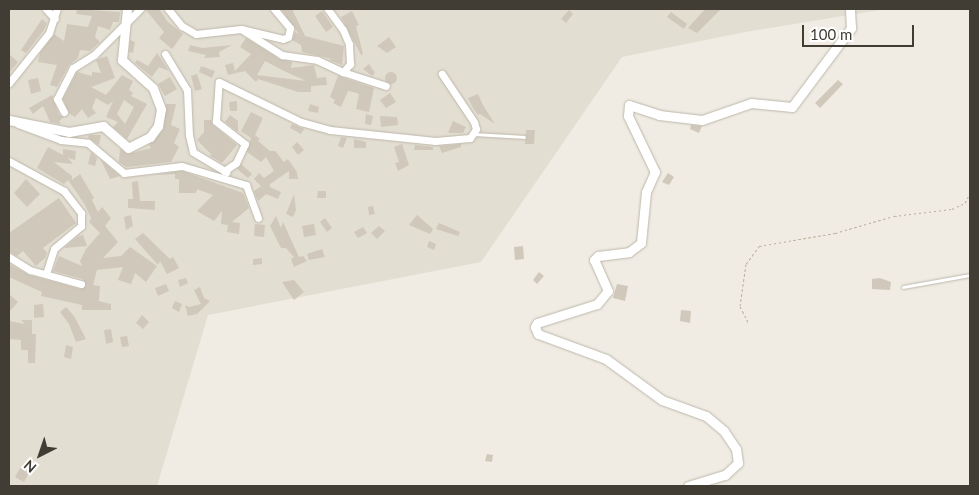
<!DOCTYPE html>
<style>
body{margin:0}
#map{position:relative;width:979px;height:495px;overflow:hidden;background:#f0ece4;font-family:Lato,sans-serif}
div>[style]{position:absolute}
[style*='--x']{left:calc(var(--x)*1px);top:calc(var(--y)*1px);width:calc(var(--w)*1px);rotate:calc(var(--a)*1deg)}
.residential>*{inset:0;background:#e3ded2}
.building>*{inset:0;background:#d0c8ba}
.round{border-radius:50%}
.path>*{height:1px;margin-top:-0.5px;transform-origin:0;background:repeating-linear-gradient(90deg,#bbb09a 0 2.5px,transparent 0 5px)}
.roads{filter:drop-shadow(0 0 1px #bdb7aa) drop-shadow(0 0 1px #bdb7aa)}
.service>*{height:3px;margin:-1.5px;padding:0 1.5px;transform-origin:1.5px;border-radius:1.5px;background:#fff}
.minor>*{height:7px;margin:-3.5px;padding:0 3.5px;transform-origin:3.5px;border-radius:3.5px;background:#fff}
.tertiary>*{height:9px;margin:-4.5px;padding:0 4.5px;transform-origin:4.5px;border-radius:4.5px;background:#fff}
span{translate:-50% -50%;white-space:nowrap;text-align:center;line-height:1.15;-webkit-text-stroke:5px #fff;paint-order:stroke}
.frame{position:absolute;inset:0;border:10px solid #413c34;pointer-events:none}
.north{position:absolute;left:15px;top:430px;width:50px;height:50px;-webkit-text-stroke:4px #fff;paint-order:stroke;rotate:221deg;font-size:14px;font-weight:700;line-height:20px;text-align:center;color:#413c34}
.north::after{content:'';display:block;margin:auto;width:18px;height:22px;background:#413c34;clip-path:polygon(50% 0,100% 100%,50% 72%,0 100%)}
.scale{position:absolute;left:802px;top:25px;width:112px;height:22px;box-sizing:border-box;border:2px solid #413c34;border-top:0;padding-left:6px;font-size:15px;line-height:18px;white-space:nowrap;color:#413c34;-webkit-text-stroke:4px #fff;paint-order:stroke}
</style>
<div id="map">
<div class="residential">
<i style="clip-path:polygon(9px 9px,886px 9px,745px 32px,622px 57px,481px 262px,208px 315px,157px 486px,9px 486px)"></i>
</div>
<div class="building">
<i style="clip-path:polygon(77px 9px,120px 12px,119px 22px,113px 22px,110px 30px,98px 26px,95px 37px,100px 42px,90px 51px,80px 50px,78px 58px,69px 65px,57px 87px,50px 85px,57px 65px,38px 62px,40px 53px,54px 34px,64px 41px,67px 24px,88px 27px,92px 16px,76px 14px)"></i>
<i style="clip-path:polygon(145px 9px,159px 9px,168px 22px,183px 34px,172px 49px,159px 38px,164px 32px)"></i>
<i style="clip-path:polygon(281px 9px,292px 9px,305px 36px,344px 46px,342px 65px,329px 60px,332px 59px,302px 52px,301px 45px,292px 40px,295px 32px,299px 34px)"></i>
<i style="clip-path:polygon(705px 9px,721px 9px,697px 33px,688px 28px)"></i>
<i style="clip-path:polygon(569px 10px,573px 14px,566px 23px,561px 19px)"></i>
<i style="clip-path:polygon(322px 11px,333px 27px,326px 32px,315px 16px)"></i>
<i style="clip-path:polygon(352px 11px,359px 25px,356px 26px,363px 54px,361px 55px,341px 17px)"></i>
<i style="clip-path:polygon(671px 12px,687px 24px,684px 29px,667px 17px)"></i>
<i style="clip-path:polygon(42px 19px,47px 23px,44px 30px,26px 53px,21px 50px)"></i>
<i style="clip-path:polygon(389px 37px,396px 47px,387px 53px,377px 46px)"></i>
<i style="clip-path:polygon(evenodd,246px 38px,279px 59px,292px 62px,291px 68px,314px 65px,317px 78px,326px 77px,327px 85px,311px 86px,311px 92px,298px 92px,258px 79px,256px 82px,245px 71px,228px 75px,225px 65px,233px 63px,235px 71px,251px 54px,240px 47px,246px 38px,265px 61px,282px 70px,306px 81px,257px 75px,265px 61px)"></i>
<i style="clip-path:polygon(130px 40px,135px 42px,133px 53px,129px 52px)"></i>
<i style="clip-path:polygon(190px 45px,202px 48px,232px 45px,219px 52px,220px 57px,204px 58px,206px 55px,188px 51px)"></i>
<i style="clip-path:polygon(157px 53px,169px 71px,159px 67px,152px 77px,135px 63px,137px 60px,148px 66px)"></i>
<i style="clip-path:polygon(9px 54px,18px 62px,9px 73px)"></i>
<i style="clip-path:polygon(evenodd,107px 56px,115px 78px,91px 87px,106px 95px,122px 75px,133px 81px,129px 90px,133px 93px,131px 96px,147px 104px,127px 139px,113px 127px,118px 122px,106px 117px,113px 101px,108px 105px,96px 98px,92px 108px,96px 113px,88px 118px,82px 109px,75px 117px,69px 113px,63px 99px,77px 72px,92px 76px,92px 72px,101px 73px,96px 60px,107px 56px,124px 100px,134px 107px,125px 124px,117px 114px,124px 100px)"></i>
<i style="clip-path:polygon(369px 64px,375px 73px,372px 76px,363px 69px)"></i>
<i style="clip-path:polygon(201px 66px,215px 71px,212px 78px,199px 72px)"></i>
<i class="round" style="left:385px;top:72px;width:12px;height:12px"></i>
<i style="clip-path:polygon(197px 74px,202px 89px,195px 91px,191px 76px)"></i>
<i style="clip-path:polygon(338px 76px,374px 88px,369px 112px,356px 109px,359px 94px,353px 92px,348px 91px,341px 107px,333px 103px,335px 100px,330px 97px)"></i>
<i style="clip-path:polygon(170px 77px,177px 89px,165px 96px,158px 84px)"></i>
<i style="clip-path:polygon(38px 78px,41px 91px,31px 94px,28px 80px)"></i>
<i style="clip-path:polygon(838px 80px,843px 84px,820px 108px,815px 103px)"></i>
<i style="clip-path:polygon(390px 93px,396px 102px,386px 108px,380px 100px)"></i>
<i style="clip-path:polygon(478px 94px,483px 105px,495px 124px,480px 114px,478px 115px,473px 108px,468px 98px)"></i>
<i style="clip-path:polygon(52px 95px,59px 115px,64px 117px,59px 121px,61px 124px,50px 122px,43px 106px,33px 114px,29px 108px)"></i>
<i style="clip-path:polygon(237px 101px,237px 111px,230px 111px,229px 102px)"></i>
<i style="clip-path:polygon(166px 104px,176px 104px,171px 125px,180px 129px,174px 143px,179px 147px,171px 162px,126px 167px,119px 162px,120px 149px,128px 154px,151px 148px,149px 145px,163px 130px)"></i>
<i style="clip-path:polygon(310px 104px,319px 107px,318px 113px,308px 111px)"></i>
<i style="clip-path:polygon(251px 112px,263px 118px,255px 135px,260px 139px,258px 141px,270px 151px,275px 151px,284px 162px,288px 159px,297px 172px,298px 179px,289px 179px,289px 171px,270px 184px,270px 187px,281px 192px,278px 199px,266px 194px,258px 201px,254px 191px,261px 186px,254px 179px,259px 173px,264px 178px,274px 171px,266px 157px,261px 162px,247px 152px,251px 138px,241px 131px)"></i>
<i style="clip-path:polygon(366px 114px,373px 116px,371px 125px,365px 124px)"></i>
<i style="clip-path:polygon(230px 115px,238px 121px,238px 132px,225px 122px)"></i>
<i style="clip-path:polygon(380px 116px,397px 117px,398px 125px,381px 127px)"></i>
<i style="clip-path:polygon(204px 120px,211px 120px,213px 125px,237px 145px,222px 163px,209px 155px,212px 155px,197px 140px,204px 132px)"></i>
<i style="clip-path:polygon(453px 121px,466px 127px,463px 133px,448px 133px)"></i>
<i style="clip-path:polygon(292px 124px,304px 129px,301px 134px,290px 128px)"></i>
<i style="clip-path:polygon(691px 125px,702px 126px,699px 133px,690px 129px)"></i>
<i style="clip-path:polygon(526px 130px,535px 130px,534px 144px,525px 144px)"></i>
<i style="clip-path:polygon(89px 135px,101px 135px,99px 145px,88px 138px)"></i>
<i style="clip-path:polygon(341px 137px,347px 138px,343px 148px,338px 146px)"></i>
<i style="clip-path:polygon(354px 139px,366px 142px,366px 148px,354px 148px)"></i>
<i style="clip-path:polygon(297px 142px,304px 150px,298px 155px,292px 147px)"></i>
<i style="clip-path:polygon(402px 144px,409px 165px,398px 171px,395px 163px,399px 162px,394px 147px)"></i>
<i style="clip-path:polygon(461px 144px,461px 147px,442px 153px,439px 146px)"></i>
<i style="clip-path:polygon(415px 145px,433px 147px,433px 150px,414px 150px)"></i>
<i style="clip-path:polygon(48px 147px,63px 155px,63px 149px,76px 151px,75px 160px,68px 158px,73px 164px,54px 162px,72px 176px,72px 180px,80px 174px,94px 198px,92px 200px,98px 212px,102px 207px,111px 218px,105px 226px,118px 242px,103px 258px,121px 256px,130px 247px,157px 266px,146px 282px,135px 273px,131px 284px,118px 280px,123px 267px,97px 270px,93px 285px,100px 286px,99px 301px,111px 304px,111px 310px,82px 310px,82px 305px,41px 296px,42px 292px,9px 277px,9px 264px,29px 275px,80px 289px,86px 286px,83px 279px,53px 271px,59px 256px,82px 266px,80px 261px,86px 249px,100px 233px,89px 222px,91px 218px,85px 205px,68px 180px,64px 184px,37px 168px)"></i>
<i style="clip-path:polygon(91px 152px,97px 158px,95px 166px,88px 164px)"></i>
<i style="clip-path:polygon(101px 160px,120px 176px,110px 179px)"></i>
<i style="clip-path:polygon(241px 164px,252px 174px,248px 178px,237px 169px)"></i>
<i style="clip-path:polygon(182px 171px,243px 193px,249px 208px,232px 222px,240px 223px,239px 234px,227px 232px,228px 225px,221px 224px,222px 211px,214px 221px,197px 211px,213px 195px,197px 189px,196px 193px,179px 193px,179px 179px,175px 179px,175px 174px,153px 175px)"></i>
<i style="clip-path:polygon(668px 173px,674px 177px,669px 185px,662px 182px)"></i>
<i style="clip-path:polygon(26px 179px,40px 194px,27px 207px,14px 193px)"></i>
<i style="clip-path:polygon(138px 181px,140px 201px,155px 201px,155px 210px,128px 208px,128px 199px,133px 199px,132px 182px)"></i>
<i style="clip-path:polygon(318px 191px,326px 191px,326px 198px,317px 198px)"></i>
<i style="clip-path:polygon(294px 194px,296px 210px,293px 217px,286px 214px)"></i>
<i style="clip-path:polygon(59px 198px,76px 223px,43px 248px,47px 253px,45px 258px,36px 266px,23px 251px,17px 256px,10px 252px,9px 233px)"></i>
<i style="clip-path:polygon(373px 206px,375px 214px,369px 215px,368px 207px)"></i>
<i style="clip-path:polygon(131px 215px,133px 226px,126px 230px,124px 217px)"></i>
<i style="clip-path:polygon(417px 215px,433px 229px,430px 234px,409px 225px)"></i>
<i style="clip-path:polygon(276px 216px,281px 228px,283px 222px,299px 257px,303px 256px,307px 261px,294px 267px,291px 259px,294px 257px,286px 248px,281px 248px,270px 226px)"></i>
<i style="clip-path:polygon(325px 218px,332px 228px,327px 232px,320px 222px)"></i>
<i style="clip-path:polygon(439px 223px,460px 232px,458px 236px,436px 229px)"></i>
<i style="clip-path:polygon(255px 224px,265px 225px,264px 237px,254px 236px)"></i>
<i style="clip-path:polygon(314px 224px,316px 235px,304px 237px,302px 226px)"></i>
<i style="clip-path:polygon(379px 226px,385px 231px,377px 239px,371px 233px)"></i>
<i style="clip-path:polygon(363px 227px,367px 233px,358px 238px,354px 232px)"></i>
<i style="clip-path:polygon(143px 233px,170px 259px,173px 257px,179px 268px,167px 274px,160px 261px,158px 265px,135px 239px)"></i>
<i style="clip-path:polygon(83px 235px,87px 246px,64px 248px,77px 237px)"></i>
<i style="clip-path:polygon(429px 241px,436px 244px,434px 250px,427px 247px)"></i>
<i style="clip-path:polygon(523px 246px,524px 259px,515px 260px,514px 247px)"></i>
<i style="clip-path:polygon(322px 249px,325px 257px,309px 260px,307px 254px)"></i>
<i style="clip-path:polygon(262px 258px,262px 264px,253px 265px,253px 259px)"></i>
<i style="clip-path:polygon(539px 272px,544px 276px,537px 284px,533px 280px)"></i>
<i style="clip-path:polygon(186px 278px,188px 283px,180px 287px,178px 280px)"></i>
<i style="clip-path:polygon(880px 278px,891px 282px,890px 290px,872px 289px,872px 279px)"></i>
<i style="clip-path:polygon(294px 280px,304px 292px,294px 300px,282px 282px)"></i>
<i style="clip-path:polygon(166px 284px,169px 291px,158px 296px,155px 288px)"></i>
<i style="clip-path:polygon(617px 284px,628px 286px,625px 301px,613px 298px)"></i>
<i style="clip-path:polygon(200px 287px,204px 298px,210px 301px,197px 314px,188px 316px,185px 305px,189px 307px,201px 304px,194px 290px)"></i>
<i style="clip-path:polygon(9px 294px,18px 302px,9px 312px)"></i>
<i style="clip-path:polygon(175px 301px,182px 304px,179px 312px,172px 308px)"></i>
<i style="clip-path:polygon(43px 304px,44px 317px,34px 318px,34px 305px)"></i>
<i style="clip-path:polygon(66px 307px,74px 316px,86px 339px,76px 342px,69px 324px,60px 312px)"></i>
<i style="clip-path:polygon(681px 310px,691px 311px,690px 323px,680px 321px)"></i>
<i style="clip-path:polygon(142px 315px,149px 322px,143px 329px,136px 323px)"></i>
<i style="clip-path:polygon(21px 320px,32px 320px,32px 334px,36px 334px,35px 363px,28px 363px,28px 350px,21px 350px,21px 340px,9px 339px,9px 321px,25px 324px)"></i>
<i style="clip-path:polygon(111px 329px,113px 342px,106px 344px,104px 330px)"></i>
<i style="clip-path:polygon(127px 336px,129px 346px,122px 347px,120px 337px)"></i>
<i style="clip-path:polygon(66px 345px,73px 347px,71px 359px,64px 357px)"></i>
<i style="clip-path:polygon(487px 454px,493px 455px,492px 462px,485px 461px)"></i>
<i style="clip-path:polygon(20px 468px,29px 473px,24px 482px,15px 477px)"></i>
</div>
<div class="path">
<i style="--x:748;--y:322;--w:18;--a:-117"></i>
<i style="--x:740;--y:306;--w:42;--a:-81.9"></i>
<i style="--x:746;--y:264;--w:22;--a:-54"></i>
<i style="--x:759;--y:246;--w:77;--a:-9.7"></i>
<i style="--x:835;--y:233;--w:61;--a:-16.1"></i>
<i style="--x:894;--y:216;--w:58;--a:-6.9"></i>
<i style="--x:952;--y:209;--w:14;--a:-25"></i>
<i style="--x:965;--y:203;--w:11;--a:-63"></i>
</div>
<div class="roads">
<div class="service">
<i style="--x:475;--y:134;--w:49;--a:3.5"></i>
<i style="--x:903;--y:287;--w:68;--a:-10.2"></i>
</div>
<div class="minor">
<i style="--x:46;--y:9;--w:13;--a:48"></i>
<i style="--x:168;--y:9;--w:22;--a:51"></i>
<i style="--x:182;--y:26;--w:16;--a:30"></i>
<i style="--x:196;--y:34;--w:45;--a:-6.3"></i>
<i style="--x:241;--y:29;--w:43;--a:13.4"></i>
<i style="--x:283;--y:39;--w:5;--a:-22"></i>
<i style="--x:288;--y:37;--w:9;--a:-77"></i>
<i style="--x:290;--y:28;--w:25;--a:-130"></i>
<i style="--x:241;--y:29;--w:49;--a:32.4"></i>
<i style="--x:282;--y:55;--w:35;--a:8"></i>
<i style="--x:317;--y:60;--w:29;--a:25"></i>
<i style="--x:343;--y:72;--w:11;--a:-49"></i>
<i style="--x:350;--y:64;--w:20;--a:-93"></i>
<i style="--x:349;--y:44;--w:15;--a:-113"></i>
<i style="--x:343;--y:30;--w:26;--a:-126"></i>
<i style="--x:165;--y:54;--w:42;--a:58.6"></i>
<i style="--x:187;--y:90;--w:45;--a:87.5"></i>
<i style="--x:189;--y:135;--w:17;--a:77"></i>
<i style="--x:193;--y:152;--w:39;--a:31"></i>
<i style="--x:343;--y:72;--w:45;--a:18"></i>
<i style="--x:9;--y:83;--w:64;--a:-51.3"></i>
<i style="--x:49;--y:33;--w:25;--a:-72"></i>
<i style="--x:64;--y:112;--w:15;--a:-118"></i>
<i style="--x:57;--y:99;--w:35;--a:-63"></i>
<i style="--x:73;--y:68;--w:25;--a:-32"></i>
<i style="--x:94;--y:55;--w:65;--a:-45"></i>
<i style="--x:18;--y:124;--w:46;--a:20.4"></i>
<i style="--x:61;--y:140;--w:27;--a:6"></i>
<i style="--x:88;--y:143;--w:47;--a:39.8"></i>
<i style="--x:124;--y:173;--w:58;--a:-6.9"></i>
<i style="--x:182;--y:166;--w:67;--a:16.5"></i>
<i style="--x:246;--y:185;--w:35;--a:70"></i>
<i style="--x:9;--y:161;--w:63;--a:28.6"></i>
<i style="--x:64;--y:191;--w:28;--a:52"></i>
<i style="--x:81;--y:213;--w:13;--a:90"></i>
<i style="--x:81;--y:226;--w:35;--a:140"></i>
<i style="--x:54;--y:249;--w:26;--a:108"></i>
<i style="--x:224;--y:171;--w:14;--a:-34"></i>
<i style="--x:236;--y:163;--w:21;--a:-65"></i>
<i style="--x:245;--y:144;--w:37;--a:-142"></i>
<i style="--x:216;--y:121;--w:39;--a:-86"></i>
<i style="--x:219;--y:82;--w:91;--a:26"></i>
<i style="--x:301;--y:122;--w:30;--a:15"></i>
<i style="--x:330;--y:130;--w:106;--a:6"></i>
<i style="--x:435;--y:141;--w:35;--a:-5"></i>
<i style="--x:470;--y:138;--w:11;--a:-56"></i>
<i style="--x:476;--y:129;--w:7;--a:-106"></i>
<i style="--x:474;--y:122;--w:58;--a:-123.7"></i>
<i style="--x:9;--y:257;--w:25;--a:32"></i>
<i style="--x:30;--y:270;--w:53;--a:15.4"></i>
</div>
<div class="tertiary">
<i style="--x:9;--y:120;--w:61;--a:11.3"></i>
<i style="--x:69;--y:132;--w:35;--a:-10"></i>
<i style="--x:103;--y:126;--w:33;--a:41"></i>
<i style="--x:128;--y:148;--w:25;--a:-27"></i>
<i style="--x:150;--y:137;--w:14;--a:-54"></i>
<i style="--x:158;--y:126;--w:17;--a:-80"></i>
<i style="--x:161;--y:109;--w:22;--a:-111"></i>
<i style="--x:153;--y:88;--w:42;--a:-137.9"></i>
<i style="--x:122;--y:60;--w:51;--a:-84.4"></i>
<i style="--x:688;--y:486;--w:39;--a:-17"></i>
<i style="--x:725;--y:475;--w:18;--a:-43"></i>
<i style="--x:738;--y:463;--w:14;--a:-98"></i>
<i style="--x:736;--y:449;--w:22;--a:-124"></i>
<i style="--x:724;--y:431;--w:23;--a:-140"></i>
<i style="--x:706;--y:416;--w:47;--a:-160"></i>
<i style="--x:662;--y:400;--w:69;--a:-143.8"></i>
<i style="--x:606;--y:359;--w:72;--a:-159.8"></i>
<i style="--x:538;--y:334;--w:8;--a:-113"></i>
<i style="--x:535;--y:327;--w:4;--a:-63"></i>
<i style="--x:537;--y:323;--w:63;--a:-17.6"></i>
<i style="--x:597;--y:304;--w:17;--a:-50"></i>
<i style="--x:608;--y:291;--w:34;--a:-114"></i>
<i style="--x:594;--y:260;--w:6;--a:-45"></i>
<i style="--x:598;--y:256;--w:31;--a:-7"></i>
<i style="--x:629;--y:252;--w:15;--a:-37"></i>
<i style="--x:641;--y:243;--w:51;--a:-84.4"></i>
<i style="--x:646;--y:192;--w:22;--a:-66"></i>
<i style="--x:655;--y:172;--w:62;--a:-115.7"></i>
<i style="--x:628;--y:116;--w:11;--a:-85"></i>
<i style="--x:629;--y:105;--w:32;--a:18"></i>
<i style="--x:659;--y:115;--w:43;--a:6.6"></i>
<i style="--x:702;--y:120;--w:52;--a:-19.1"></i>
<i style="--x:751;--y:103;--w:41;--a:5.6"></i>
<i style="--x:792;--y:107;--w:99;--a:-53.2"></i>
<i style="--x:851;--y:28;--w:19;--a:-93"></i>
</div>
</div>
<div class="frame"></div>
<div class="north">N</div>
<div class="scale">100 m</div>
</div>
